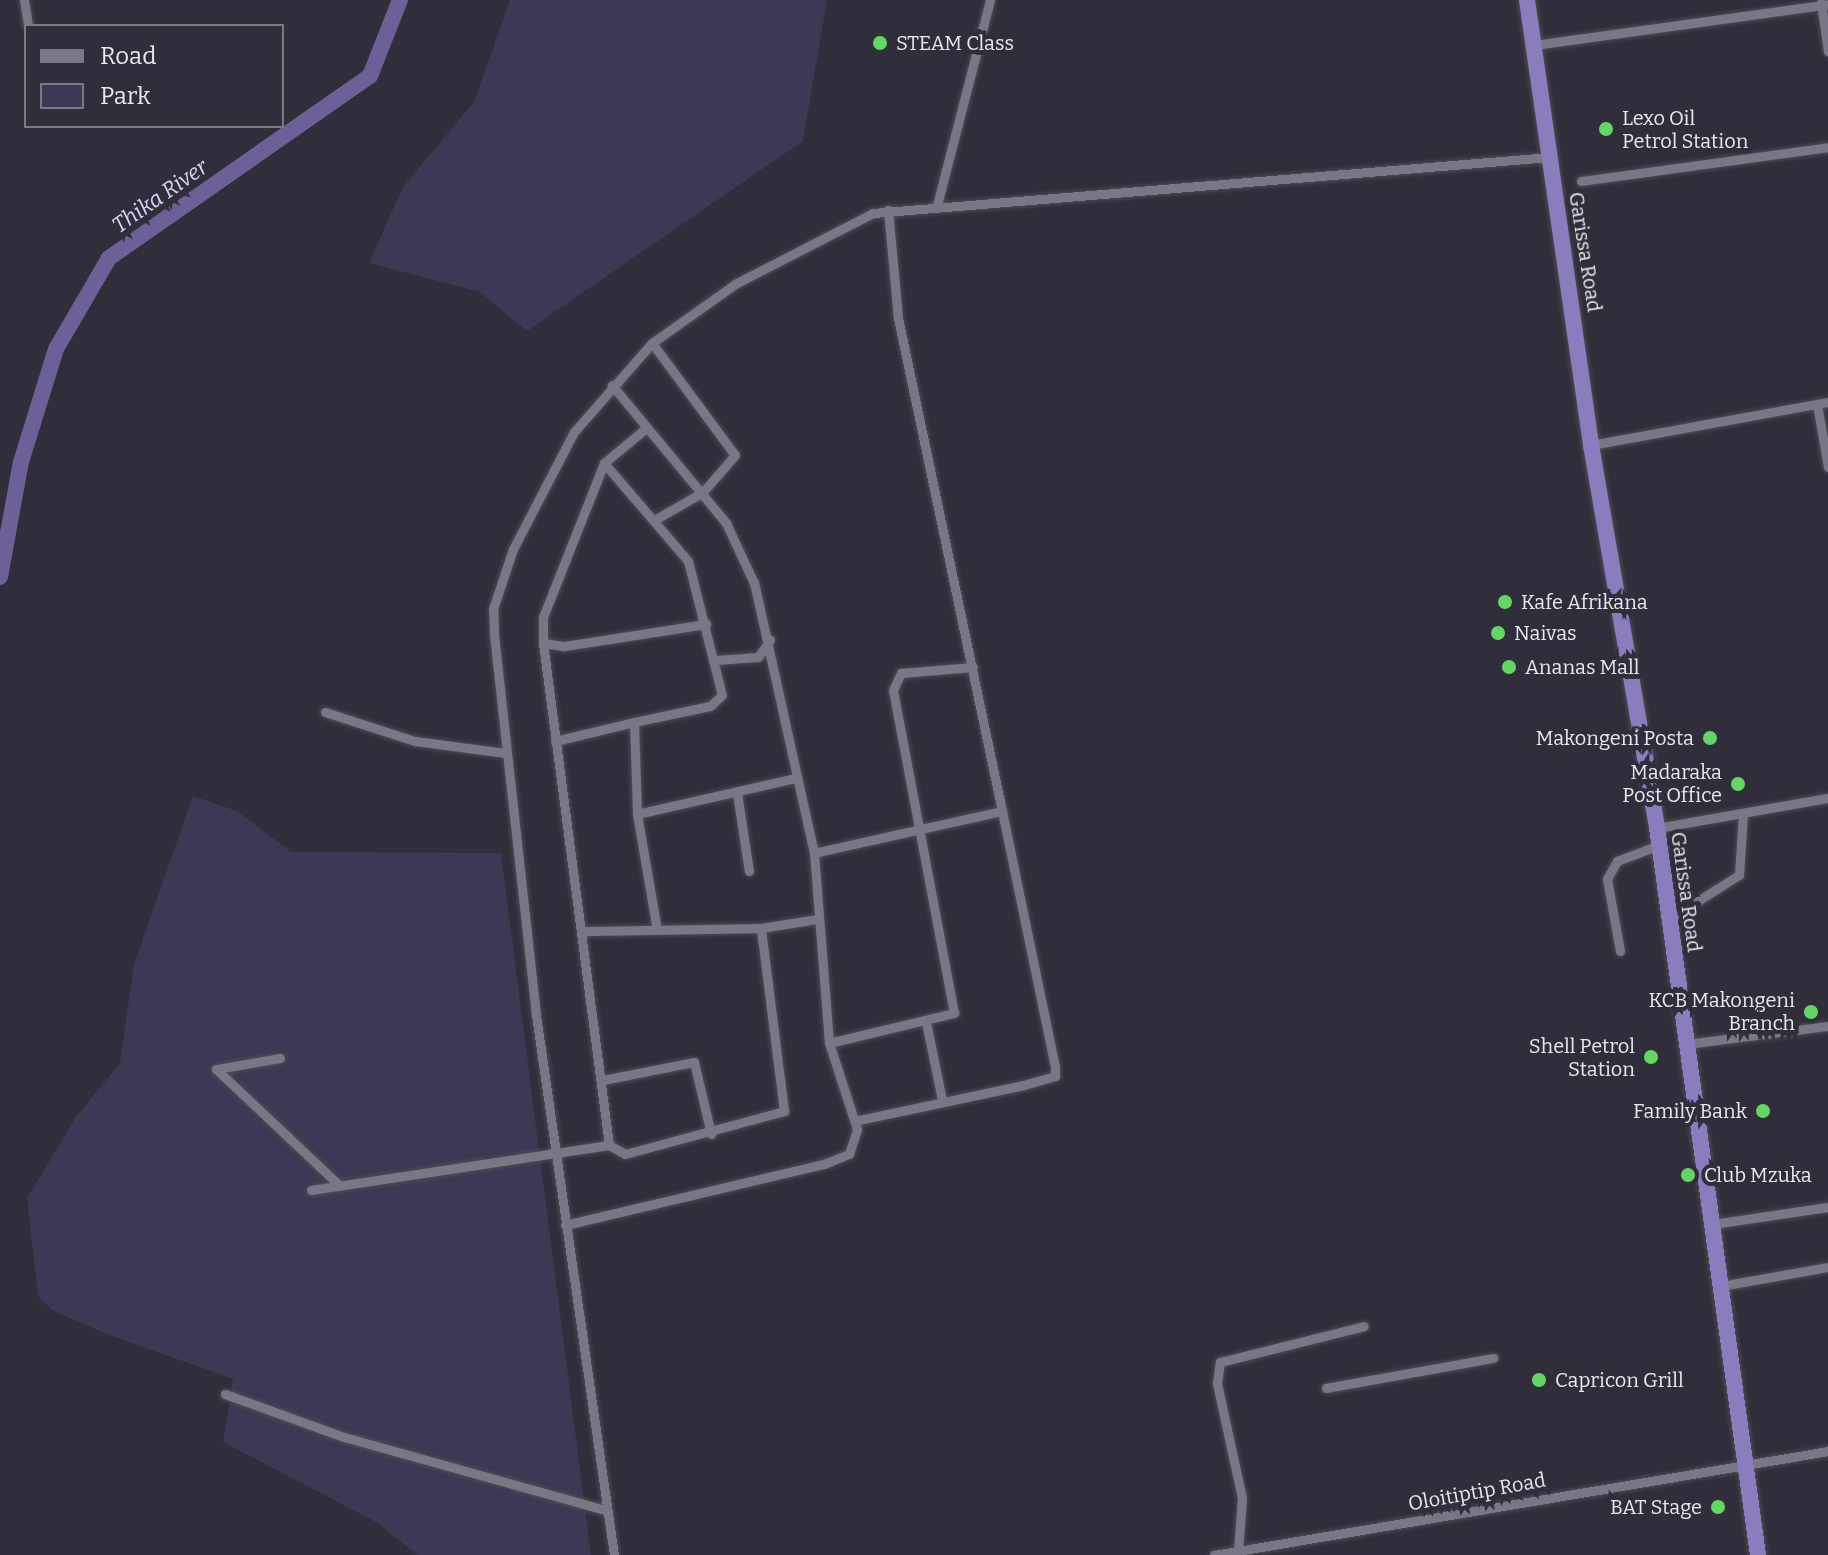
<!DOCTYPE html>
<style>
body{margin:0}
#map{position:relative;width:1828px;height:1555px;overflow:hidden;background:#302e3a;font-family:Bitter,serif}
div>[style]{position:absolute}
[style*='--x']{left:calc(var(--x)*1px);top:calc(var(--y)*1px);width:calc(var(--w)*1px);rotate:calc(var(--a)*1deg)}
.green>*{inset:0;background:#3e3755}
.river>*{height:16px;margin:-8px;padding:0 8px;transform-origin:8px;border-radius:8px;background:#6d6098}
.roads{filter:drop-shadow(0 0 2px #4e4c56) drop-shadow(0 0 2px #4e4c56)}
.street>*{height:9px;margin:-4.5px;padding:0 4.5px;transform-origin:4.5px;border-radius:4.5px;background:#797785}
.highway>*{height:16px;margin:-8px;padding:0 8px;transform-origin:8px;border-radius:8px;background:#8b7cbe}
.dots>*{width:22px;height:22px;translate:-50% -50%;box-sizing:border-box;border:4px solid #302e3a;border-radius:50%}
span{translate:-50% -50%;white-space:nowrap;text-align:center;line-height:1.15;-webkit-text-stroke:8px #302e3a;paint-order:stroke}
.poi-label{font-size:20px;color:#e8e6ee}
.left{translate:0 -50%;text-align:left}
.right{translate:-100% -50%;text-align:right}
.street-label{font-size:20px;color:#e8e6ee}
.water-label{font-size:22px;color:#dad4f6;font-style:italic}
.legend{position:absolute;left:24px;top:24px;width:260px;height:104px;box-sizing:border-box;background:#302e3a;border:2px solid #7a7882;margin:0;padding:10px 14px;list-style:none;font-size:24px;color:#e8e6ee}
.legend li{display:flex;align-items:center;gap:16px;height:40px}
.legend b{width:40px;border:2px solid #7a7882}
</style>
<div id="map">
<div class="green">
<i style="clip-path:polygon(510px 0,827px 0,803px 141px,527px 331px,480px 292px,369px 263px,403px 187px,474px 102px)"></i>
<i style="clip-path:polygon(193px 796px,237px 811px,291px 852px,501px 853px,591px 1555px,417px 1555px,378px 1523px,223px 1442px,233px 1379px,104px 1333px,52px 1310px,38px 1296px,27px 1198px,76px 1117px,120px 1063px,134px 964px)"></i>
</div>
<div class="river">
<i style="--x:0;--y:577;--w:117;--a:-79.7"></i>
<i style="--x:21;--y:462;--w:118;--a:-72.8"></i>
<i style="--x:56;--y:349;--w:105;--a:-59.8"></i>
<i style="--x:109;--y:258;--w:318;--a:-34.9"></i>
<i style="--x:370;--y:76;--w:82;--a:-68.5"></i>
</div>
<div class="roads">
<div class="street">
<i style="--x:24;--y:0;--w:26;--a:81"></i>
<i style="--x:1821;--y:3;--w:49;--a:81.7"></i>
<i style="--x:1534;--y:45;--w:297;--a:-7.9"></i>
<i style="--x:1581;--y:181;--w:249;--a:-7.8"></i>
<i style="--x:937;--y:205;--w:212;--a:-75.5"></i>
<i style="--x:888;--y:210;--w:108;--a:84.7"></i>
<i style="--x:898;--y:318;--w:504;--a:78.09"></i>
<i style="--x:652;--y:343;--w:139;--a:53.5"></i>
<i style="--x:735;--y:455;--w:49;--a:130.9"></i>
<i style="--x:703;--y:492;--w:54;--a:150.1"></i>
<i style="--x:1817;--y:404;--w:64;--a:80.1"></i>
<i style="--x:646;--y:428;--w:55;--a:140.2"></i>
<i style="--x:604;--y:463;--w:166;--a:111.6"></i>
<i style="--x:543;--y:617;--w:26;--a:90"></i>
<i style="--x:543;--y:643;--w:21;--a:8"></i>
<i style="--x:564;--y:646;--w:144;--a:-8.8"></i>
<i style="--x:1591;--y:445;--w:241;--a:-10.3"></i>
<i style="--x:604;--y:463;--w:129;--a:49.4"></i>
<i style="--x:688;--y:561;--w:138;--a:75.8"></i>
<i style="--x:722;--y:695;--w:16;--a:137"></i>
<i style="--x:710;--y:706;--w:78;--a:168.1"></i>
<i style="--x:634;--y:722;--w:92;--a:88.1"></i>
<i style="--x:637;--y:814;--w:112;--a:80.2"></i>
<i style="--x:543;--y:643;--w:506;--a:82.51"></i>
<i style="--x:716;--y:660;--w:42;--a:-4.1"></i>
<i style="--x:758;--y:657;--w:21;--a:-55"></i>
<i style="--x:325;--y:712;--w:95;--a:17.9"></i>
<i style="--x:415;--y:741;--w:91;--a:7.6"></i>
<i style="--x:555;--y:741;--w:81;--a:-13.5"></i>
<i style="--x:737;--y:793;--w:79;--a:81.3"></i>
<i style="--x:637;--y:814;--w:163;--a:-12.8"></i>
<i style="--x:1657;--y:828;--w:174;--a:-10"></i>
<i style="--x:814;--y:853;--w:193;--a:-12.6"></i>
<i style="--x:1002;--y:811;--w:261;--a:78.3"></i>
<i style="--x:1055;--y:1067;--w:9;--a:90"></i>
<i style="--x:1055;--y:1076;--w:32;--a:164"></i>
<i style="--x:1024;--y:1085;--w:173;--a:168"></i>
<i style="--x:1669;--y:919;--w:83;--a:-32.2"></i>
<i style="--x:1739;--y:875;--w:62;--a:-86.3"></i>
<i style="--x:761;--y:928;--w:58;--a:-9"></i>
<i style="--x:1620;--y:951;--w:73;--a:-100.2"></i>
<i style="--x:1607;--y:879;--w:21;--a:-61"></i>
<i style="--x:1617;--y:861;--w:45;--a:-20.9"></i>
<i style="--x:926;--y:1022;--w:80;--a:78.4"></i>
<i style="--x:829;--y:1043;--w:129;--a:-13.5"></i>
<i style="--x:954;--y:1013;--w:329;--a:-100.7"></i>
<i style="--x:893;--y:690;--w:19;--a:-65"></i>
<i style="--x:901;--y:673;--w:72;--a:-4.8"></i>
<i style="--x:1687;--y:1044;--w:142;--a:-7.3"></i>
<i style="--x:280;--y:1058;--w:65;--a:170.2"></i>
<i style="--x:216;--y:1069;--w:169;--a:43.3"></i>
<i style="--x:603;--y:1080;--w:93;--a:-11.2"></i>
<i style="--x:694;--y:1062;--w:74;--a:76.7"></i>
<i style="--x:311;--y:1190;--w:301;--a:-8.6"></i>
<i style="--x:609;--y:1145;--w:18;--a:29"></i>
<i style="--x:625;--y:1154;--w:165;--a:-15.1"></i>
<i style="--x:784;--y:1111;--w:184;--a:-97.2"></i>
<i style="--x:761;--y:928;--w:180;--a:179"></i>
<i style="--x:1713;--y:1224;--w:116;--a:-8.4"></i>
<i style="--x:565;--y:1225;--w:266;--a:-13.3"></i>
<i style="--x:824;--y:1164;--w:27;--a:-22"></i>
<i style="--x:849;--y:1154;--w:26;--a:-72"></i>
<i style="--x:857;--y:1129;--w:90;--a:-108"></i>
<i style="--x:829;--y:1043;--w:191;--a:-94.5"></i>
<i style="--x:814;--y:853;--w:277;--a:-102.5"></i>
<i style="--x:754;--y:583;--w:66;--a:-115"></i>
<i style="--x:726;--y:523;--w:179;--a:-129.6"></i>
<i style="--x:1721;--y:1286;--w:109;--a:-10.1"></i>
<i style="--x:1326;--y:1388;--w:170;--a:-10.2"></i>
<i style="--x:225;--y:1394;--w:127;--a:19.9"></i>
<i style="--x:344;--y:1437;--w:271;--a:15.6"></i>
<i style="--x:1238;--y:1551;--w:53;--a:-85.7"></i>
<i style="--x:1242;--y:1498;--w:118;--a:-102.3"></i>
<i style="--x:1217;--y:1383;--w:21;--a:-82"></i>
<i style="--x:1220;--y:1362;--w:148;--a:-14"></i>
<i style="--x:614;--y:1555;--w:546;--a:-98.22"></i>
<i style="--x:536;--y:1015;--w:385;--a:-96.3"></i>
<i style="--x:494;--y:632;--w:23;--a:-92"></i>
<i style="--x:493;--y:609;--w:63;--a:-71.6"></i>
<i style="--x:513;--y:549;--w:132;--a:-62.5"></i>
<i style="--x:574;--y:432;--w:118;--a:-48.8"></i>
<i style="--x:652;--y:343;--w:102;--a:-35.4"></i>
<i style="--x:735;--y:284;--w:155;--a:-27.2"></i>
<i style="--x:873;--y:213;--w:679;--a:-4.73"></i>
<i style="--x:1214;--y:1555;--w:623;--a:-9.61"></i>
</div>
<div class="highway">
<i style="--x:1527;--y:0;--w:450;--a:81.8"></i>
<i style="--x:1591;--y:445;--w:389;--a:80.2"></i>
<i style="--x:1657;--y:828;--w:734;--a:82.09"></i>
</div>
</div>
<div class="dots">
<i style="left:880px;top:43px;background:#66d467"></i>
<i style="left:1606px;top:129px;background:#66d467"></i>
<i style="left:1505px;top:602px;background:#66d467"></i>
<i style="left:1498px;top:633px;background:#66d467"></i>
<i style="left:1509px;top:667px;background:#66d467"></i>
<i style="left:1710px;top:738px;background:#66d467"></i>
<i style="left:1738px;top:784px;background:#66d467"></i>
<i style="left:1811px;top:1012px;background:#66d467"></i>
<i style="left:1651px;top:1057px;background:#66d467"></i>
<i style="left:1763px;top:1111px;background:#66d467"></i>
<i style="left:1688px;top:1175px;background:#66d467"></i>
<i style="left:1539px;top:1380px;background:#66d467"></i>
<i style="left:1718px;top:1507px;background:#66d467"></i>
</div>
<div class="poi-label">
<span class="left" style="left:896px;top:43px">STEAM Class</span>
<span class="left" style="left:1622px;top:130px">Lexo Oil<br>Petrol Station</span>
<span class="left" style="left:1521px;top:602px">Kafe Afrikana</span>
<span class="left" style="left:1514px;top:633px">Naivas</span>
<span class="left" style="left:1525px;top:667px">Ananas Mall</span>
<span class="right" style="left:1694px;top:738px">Makongeni Posta</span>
<span class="right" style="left:1722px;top:784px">Madaraka<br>Post Office</span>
<span class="right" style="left:1795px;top:1012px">KCB Makongeni<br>Branch</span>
<span class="right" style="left:1635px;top:1058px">Shell Petrol<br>Station</span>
<span class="right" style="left:1747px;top:1111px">Family Bank</span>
<span class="left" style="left:1704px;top:1175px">Club Mzuka</span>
<span class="left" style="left:1555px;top:1380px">Capricon Grill</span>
<span class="right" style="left:1702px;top:1507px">BAT Stage</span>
</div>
<div class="street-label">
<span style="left:1585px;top:252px;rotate:81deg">Garissa Road</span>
<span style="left:1686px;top:892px;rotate:82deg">Garissa Road</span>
<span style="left:1477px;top:1492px;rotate:-10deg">Oloitiptip Road</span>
</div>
<div class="water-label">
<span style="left:160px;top:196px;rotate:-35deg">Thika River</span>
</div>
<ul class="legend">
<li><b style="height:10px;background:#797785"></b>Road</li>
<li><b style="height:22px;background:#3e3755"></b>Park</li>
</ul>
</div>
